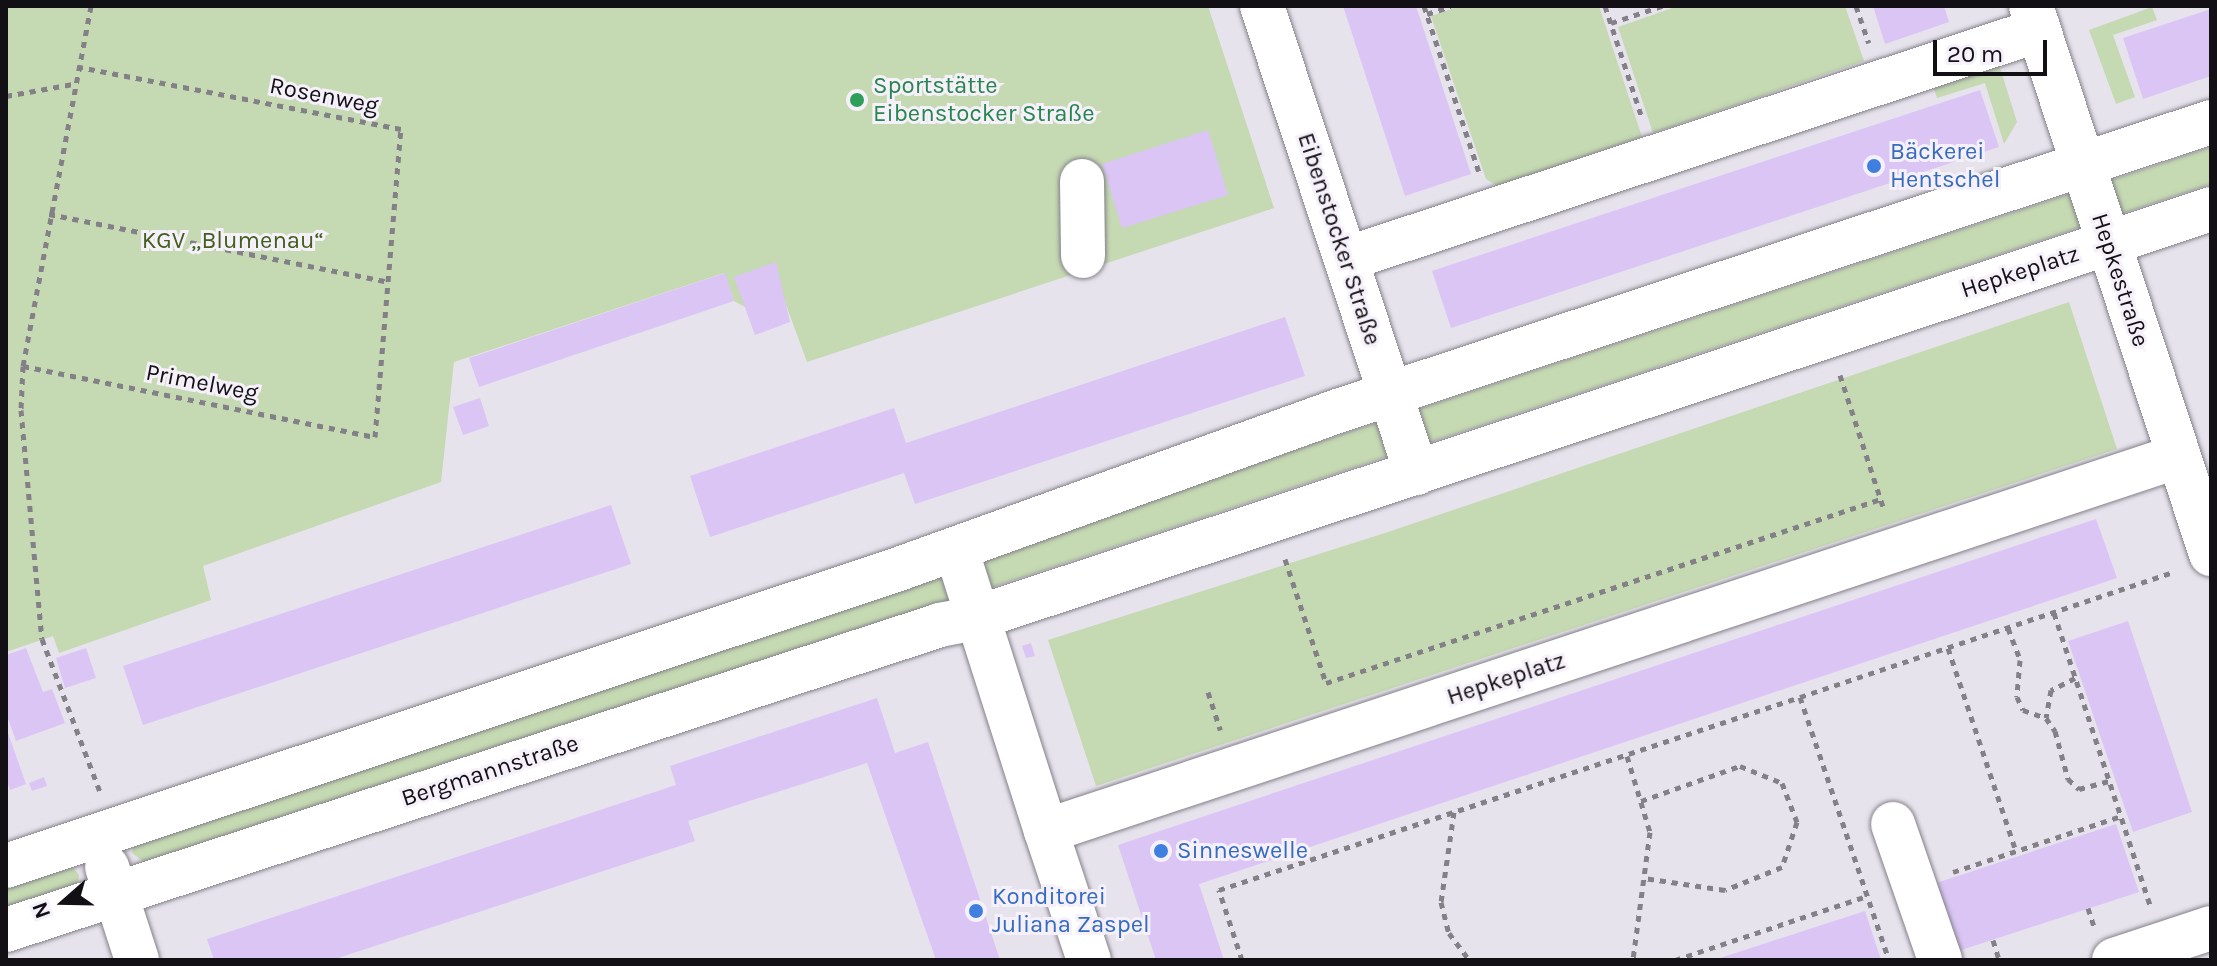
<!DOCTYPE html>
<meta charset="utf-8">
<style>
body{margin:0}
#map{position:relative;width:2217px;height:966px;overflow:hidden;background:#e7e3ed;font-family:Karla,sans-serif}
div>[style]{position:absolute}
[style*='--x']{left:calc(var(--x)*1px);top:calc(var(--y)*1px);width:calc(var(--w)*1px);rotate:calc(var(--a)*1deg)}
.green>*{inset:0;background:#c5d9b2}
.building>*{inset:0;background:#dac5f5}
.path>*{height:5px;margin-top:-2.5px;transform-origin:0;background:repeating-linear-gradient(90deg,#838087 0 6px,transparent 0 12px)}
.roads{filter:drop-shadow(0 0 2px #848089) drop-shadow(0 0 2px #848089)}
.minor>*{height:44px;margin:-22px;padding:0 22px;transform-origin:22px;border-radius:22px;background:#fff}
.dots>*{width:22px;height:22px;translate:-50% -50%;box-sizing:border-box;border:4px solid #f5f0fa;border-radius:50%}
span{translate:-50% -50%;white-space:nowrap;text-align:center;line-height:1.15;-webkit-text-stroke:6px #f5f0fa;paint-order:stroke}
.leisure-label{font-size:24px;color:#27864d}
.left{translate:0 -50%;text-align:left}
.street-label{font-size:24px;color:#121014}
.shop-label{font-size:24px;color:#366cbe}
.park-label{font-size:24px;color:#425f1c}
.frame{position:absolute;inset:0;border:8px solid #121014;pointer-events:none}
.north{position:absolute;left:24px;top:862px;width:80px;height:80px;-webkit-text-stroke:6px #f5f0fa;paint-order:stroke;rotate:250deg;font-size:22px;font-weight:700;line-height:32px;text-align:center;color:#121014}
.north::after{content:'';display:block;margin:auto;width:28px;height:36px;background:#121014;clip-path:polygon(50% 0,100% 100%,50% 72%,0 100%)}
.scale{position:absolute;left:1933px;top:40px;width:114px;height:36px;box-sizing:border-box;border:4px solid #121014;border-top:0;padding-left:10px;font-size:24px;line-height:28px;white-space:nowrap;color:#121014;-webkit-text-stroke:6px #f5f0fa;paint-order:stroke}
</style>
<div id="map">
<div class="green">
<i style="clip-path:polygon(6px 6px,1208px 6px,1274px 208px,807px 362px,782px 294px,745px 307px,734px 301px,724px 273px,454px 362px,441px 482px,203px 566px,211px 600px,59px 653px,53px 636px,6px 652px)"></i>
<i style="clip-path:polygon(1460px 6px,1599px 6px,1642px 137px,1497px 186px,1486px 179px,1431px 16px)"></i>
<i style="clip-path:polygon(1678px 6px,1845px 6px,1864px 61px,1653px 133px,1618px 27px)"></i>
<i style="clip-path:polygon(2152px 7px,2157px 20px,2113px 35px,2135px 97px,2116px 104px,2089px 30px)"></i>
<i style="clip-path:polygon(1997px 58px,2017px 122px,2004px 144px,1985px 83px,1937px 98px,1931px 79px)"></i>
<i style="clip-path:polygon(2211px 147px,2211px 184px,149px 866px,132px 853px,136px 833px)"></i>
<i style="clip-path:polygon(2069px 302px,2117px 449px,1096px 786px,1048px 640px,1385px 533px)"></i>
<i style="clip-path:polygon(70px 863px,79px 875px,76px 890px,6px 918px,6px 877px)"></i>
</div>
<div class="building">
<i style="clip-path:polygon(1343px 6px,1416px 6px,1471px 174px,1405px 196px)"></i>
<i style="clip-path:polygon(1873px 6px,1944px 6px,1949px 22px,1885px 44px)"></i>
<i style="clip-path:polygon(2211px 9px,2211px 76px,2143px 99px,2123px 38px)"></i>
<i style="clip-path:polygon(1980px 90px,1999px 147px,1451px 328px,1432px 271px)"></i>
<i style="clip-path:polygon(1208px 130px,1228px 195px,1122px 228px,1102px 164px)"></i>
<i style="clip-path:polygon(776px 262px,790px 322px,755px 335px,734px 277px)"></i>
<i style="clip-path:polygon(725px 273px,734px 301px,479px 387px,469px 358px)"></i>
<i style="clip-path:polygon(1285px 317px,1305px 376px,915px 504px,904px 473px,710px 537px,690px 476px,894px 408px,906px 443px)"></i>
<i style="clip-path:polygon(480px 398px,489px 426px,463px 435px,453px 407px)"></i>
<i style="clip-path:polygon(611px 505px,631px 564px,143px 725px,123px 666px)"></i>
<i style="clip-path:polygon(2096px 519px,2117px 578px,1199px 884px,1224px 960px,1156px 960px,1118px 845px)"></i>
<i style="clip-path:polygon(2128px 621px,2192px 812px,2133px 832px,2068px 641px)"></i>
<i style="clip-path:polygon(1031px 643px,1035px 656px,1026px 658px,1022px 646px)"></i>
<i style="clip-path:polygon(26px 648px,43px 692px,52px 689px,65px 723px,16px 741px,6px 713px,6px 655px)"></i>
<i style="clip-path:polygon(86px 648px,96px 678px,65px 688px,56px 658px)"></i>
<i style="clip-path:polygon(877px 698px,895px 753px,928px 742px,1000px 960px,936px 960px,867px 763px,688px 821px,695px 841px,332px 960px,214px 960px,207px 939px,676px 785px,670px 766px)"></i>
<i style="clip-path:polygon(7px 730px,26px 784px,10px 790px,6px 778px)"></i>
<i style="clip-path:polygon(44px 777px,47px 786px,32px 791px,29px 783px)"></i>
<i style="clip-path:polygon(2116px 824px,2139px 892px,1946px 955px,1924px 887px)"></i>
<i style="clip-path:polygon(1865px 911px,1881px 960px,1717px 960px,1717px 959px)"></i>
</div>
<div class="path">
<i style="--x:91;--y:6;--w:366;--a:100.7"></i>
<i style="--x:23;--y:366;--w:44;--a:92.6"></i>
<i style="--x:21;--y:410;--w:230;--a:84.8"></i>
<i style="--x:42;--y:639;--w:164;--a:69.2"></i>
<i style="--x:1424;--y:6;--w:175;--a:71.7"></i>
<i style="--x:1605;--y:6;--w:118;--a:71.7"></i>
<i style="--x:1856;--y:6;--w:39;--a:71"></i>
<i style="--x:1427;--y:14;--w:25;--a:-18"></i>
<i style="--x:1611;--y:23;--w:54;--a:-18.4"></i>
<i style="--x:6;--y:96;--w:68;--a:-10.2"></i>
<i style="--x:49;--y:214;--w:346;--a:11.3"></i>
<i style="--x:23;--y:366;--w:359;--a:11.4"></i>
<i style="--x:375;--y:437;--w:309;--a:-85.2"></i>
<i style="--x:401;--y:129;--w:329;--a:-169.1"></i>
<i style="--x:1840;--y:375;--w:142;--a:71.9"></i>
<i style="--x:1285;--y:559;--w:131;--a:71.7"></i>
<i style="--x:1326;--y:683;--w:585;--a:-18.34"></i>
<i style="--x:2054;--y:613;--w:307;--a:71.8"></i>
<i style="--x:2008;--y:628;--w:34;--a:69"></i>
<i style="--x:2020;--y:660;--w:37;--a:95"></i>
<i style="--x:2017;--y:697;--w:14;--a:65"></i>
<i style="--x:2023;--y:710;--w:24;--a:19"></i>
<i style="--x:1948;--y:648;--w:214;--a:71.5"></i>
<i style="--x:2075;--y:678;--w:27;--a:153"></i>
<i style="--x:2051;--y:690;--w:28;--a:100"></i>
<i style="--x:2046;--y:718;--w:16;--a:55"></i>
<i style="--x:2055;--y:731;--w:50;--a:74.8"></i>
<i style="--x:2068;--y:779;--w:15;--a:42"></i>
<i style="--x:2079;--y:789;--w:31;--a:-15"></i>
<i style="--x:1208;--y:692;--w:40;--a:72"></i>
<i style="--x:1800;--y:697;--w:394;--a:-18.5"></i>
<i style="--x:1627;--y:756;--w:79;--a:73.2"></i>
<i style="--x:1650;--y:832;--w:129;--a:97.6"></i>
<i style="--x:1641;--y:801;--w:105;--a:-19.5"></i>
<i style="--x:1740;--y:766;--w:45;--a:22"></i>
<i style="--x:1782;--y:783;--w:42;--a:69"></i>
<i style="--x:1797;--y:822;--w:47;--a:108.4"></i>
<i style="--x:1782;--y:867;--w:61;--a:158"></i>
<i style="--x:1725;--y:890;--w:82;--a:-171.6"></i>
<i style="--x:1454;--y:812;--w:91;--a:98.2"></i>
<i style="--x:1441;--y:902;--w:32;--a:76"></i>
<i style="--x:1449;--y:933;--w:34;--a:53"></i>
<i style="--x:1953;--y:872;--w:177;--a:-18.4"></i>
<i style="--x:2088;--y:908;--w:19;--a:72"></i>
<i style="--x:1993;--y:940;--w:21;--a:73"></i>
<i style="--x:1242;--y:960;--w:74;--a:-108.2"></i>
<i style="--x:1219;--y:890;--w:612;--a:-18.38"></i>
<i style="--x:1800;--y:697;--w:278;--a:71.3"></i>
<i style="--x:1675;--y:960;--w:202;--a:-18.4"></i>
</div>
<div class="roads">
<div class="minor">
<i style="--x:1262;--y:6;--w:492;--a:71.7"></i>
<i style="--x:2031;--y:6;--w:577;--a:71.82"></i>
<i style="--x:1082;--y:181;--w:75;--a:89.2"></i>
<i style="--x:1346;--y:259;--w:730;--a:-18.29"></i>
<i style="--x:956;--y:549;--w:296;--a:72.3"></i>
<i style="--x:1046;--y:831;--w:1193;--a:-18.31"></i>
<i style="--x:1893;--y:824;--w:144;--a:70.9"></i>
<i style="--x:1046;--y:831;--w:136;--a:71.6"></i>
<i style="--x:6;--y:866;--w:938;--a:-18.4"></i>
<i style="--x:896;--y:570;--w:470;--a:-19.8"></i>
<i style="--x:1338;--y:411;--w:920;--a:-18.32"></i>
<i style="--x:107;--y:867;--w:98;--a:72.1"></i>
<i style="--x:6;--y:930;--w:983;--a:-18.08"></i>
<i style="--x:940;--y:625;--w:37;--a:-11"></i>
<i style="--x:976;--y:618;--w:1301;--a:-18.32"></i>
<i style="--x:2114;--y:960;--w:102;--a:-18.3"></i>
</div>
</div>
<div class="dots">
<i style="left:857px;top:100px;background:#2e9e5b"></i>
<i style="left:1874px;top:166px;background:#3f7fe0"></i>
<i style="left:1161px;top:851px;background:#3f7fe0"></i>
<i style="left:976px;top:911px;background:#3f7fe0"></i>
</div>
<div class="leisure-label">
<span class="left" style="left:873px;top:100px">Sportstätte<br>Eibenstocker Straße</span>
</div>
<div class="street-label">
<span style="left:324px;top:96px;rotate:11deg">Rosenweg</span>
<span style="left:1339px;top:239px;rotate:72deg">Eibenstocker Straße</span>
<span style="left:2020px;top:272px;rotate:-18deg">Hepkeplatz</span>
<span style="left:2120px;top:280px;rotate:72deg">Hepkestraße</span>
<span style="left:202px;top:383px;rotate:11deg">Primelweg</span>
<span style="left:1506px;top:679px;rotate:-18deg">Hepkeplatz</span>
<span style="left:490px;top:771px;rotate:-18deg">Bergmannstraße</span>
</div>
<div class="shop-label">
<span class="left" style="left:1890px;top:166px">Bäckerei<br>Hentschel</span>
<span class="left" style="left:1177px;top:851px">Sinneswelle</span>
<span class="left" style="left:992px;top:911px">Konditorei<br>Juliana Zaspel</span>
</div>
<div class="park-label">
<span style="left:233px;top:241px">KGV „Blumenau“</span>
</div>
<div class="frame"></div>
<div class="north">N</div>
<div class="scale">20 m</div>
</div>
